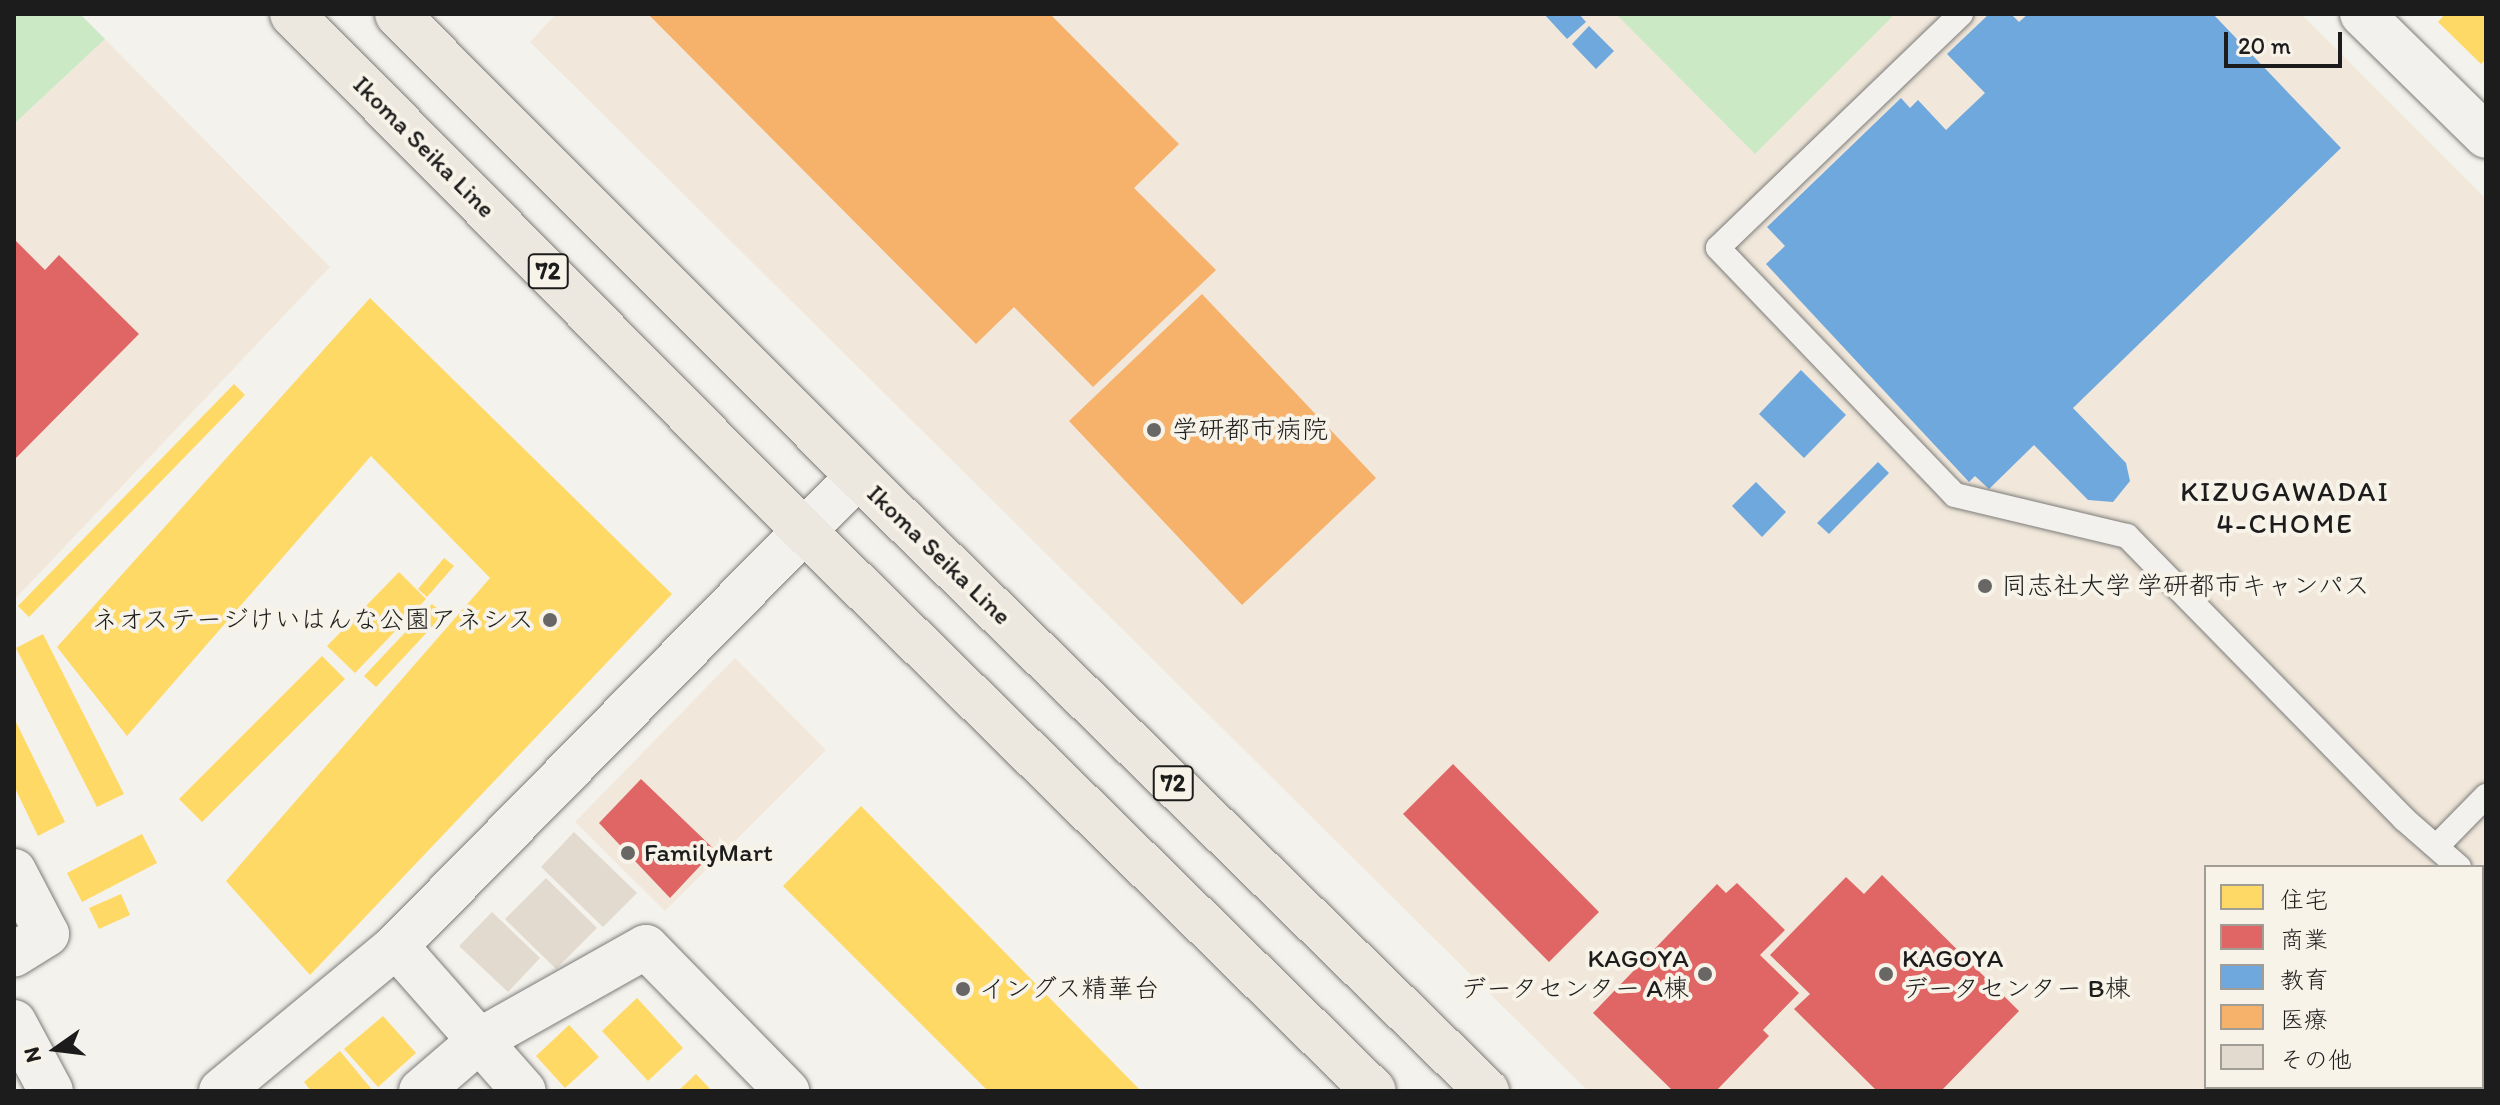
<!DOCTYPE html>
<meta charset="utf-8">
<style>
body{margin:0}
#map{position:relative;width:2500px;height:1105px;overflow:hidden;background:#f4f2ec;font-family:Itim,"Klee One",sans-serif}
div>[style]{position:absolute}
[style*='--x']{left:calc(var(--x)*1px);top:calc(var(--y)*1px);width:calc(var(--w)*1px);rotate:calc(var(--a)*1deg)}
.built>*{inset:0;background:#f1e8db}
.green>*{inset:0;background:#cce9c5}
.homes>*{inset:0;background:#ffd966}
.shops>*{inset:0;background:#e06666}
.schools>*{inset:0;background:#6fa8dc}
.health>*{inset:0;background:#f6b26b}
.building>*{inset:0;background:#e2d9cf}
.roads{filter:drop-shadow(0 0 2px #7d7c7a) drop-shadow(0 0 2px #7d7c7a)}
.service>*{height:24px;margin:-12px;padding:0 12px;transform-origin:12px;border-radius:12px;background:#f2f1ed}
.minor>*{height:44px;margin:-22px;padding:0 22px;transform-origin:22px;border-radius:22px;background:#f2f1ed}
.tertiary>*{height:44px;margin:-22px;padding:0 22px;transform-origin:22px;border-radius:22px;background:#f2f1ed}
.primary>*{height:44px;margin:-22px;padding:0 22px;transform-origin:22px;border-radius:22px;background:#ece8df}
.dots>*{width:22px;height:22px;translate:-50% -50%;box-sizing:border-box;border:4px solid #f7f3e8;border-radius:50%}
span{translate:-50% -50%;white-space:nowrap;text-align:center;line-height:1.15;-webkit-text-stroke:8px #f7f3e8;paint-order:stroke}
.shield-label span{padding:2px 6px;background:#f7f3e8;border:2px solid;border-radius:6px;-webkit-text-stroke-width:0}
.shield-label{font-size:24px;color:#1c1c1c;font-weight:700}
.street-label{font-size:26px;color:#1c1c1c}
.poi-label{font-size:26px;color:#1c1c1c}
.left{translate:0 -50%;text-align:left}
.right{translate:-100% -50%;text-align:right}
.neighbourhood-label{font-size:28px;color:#1c1c1c;letter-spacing:2px}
.frame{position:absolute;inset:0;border:16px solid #1c1c1c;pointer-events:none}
.legend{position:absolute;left:2204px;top:865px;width:280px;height:224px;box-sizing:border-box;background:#f7f3e8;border:2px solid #9f9d96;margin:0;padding:10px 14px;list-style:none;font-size:24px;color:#1c1c1c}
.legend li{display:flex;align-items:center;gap:16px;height:40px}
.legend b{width:40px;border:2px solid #9f9d96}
.north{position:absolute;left:16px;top:1009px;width:80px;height:80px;-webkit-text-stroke:6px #f7f3e8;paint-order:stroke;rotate:256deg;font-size:22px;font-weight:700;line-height:32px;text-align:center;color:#1c1c1c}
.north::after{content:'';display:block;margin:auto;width:28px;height:36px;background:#1c1c1c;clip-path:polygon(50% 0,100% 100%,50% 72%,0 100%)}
.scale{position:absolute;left:2224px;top:32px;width:118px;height:36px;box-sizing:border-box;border:4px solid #1c1c1c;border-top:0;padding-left:10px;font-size:24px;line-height:28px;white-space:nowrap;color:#1c1c1c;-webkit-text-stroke:6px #f7f3e8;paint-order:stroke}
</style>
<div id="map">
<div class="built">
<i style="clip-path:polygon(evenodd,556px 14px,2301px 14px,2486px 199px,2486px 1091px,1588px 1091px,530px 42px,556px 14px,2206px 867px,2482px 867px,2482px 1087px,2206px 1087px,2206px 867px)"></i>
<i style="clip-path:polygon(105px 39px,330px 267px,14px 600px,14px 124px)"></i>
<i style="clip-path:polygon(735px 658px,826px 750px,665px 911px,575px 822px)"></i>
</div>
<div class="green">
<i style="clip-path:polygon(14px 14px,80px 14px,105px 39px,14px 124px)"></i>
<i style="clip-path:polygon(1616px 14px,1889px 14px,1892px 17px,1755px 154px)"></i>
</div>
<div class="homes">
<i style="clip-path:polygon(2445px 14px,2486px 14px,2486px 59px,2481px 64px,2438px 22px)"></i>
<i style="clip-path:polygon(370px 298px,672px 594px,310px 975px,226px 881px,490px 578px,371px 456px,127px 736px,57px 647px)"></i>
<i style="clip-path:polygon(234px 384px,245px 395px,29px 617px,18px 606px)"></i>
<i style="clip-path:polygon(444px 558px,454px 566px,427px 597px,418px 589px)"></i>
<i style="clip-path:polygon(399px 572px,426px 599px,355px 673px,327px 646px)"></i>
<i style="clip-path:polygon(432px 604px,444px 614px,376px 687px,364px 676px)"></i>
<i style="clip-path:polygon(43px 634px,124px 794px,97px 807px,16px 648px)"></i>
<i style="clip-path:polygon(322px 656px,345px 679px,202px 822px,179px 799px)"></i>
<i style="clip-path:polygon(14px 718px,65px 822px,38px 836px,14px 786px)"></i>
<i style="clip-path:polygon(861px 806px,1141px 1091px,988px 1091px,783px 886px)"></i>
<i style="clip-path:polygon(142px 834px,157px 863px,82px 902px,67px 873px)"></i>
<i style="clip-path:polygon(121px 894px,130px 915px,99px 929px,89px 908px)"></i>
<i style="clip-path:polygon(637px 998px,683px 1048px,648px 1081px,602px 1031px)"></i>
<i style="clip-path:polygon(383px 1016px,416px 1053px,378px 1087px,344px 1049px)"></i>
<i style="clip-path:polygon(569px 1025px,599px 1057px,565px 1088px,536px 1056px)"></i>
<i style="clip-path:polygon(340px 1051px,373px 1091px,311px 1091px,304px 1082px)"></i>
<i style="clip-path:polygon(696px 1074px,712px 1091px,678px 1091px)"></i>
</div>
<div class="shops">
<i style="clip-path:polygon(14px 239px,45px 270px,59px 255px,139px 334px,14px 460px)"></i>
<i style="clip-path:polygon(1453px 764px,1599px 912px,1549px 962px,1403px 814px)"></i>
<i style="clip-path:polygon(641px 779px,715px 850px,670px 898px,599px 823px)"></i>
<i style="clip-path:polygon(1882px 875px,2019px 1011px,1941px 1091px,1877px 1091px,1794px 1009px,1810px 994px,1770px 955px,1846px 877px,1864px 894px)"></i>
<i style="clip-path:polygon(1737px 883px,1785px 930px,1760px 955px,1799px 993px,1763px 1030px,1769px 1036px,1716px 1091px,1673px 1091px,1593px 1013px,1717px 884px,1726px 893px)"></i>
</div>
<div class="schools">
<i style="clip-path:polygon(1544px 14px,1579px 14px,1586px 22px,1567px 39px)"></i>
<i style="clip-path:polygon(1989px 14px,2011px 14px,2019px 22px,2028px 14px,2213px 14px,2341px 148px,2073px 408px,2126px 463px,2130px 481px,2113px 502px,2088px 500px,2034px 445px,1989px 489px,1975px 476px,1969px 482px,1766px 264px,1785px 246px,1767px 227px,1901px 98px,1910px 108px,1918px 100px,1946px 130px,1985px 93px,1947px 54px)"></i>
<i style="clip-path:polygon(1589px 26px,1614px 51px,1596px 69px,1572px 44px)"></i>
<i style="clip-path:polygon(1801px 370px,1846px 415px,1804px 458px,1759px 414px)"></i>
<i style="clip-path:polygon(1878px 462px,1889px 473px,1829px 534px,1817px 523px)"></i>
<i style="clip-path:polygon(1756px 482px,1786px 512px,1762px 537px,1732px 506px)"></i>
</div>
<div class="health">
<i style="clip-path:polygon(648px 14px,1050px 14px,1179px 144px,1134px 188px,1216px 270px,1093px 387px,1014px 307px,976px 344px)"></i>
<i style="clip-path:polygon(1202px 294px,1376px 478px,1242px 605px,1069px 421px)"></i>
</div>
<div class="building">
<i style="clip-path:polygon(574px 832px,637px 893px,603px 927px,541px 867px)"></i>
<i style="clip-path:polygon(546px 878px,597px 928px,556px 969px,505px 919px)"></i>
<i style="clip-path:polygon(492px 912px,540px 958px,508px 992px,459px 946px)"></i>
</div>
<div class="roads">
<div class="service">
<i style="--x:1961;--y:14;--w:337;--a:136.1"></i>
<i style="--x:1718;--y:248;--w:342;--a:46.2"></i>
<i style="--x:1955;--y:495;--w:177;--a:13.4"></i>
<i style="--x:2127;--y:536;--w:396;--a:45.6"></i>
<i style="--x:2404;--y:819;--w:73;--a:41.1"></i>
<i style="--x:2438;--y:845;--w:69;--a:-45.6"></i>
<i style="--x:2482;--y:891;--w:6;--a:51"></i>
</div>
<div class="minor">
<i style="--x:14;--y:871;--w:71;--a:62.4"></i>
<i style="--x:47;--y:934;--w:39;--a:148"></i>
<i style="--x:396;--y:946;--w:193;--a:48.6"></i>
<i style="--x:14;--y:1022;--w:78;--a:61.8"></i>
<i style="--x:421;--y:1091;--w:78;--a:-40.8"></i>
<i style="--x:480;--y:1040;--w:190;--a:-29.3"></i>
<i style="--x:646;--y:947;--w:202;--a:45.6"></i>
</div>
<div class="tertiary">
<i style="--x:2362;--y:14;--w:174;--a:44.5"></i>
<i style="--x:221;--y:1091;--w:227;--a:-39.6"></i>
<i style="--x:396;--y:946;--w:659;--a:-45.49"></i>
</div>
<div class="primary">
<i style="--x:292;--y:14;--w:726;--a:45.28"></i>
<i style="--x:803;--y:530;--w:800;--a:44.49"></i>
<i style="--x:397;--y:14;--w:653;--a:45.06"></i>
<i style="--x:858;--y:476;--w:880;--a:44.36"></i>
</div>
</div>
<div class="dots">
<i style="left:1154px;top:430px;background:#686765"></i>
<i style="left:1985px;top:586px;background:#686765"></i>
<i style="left:550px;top:620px;background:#686765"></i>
<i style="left:628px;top:853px;background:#686765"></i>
<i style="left:1705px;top:974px;background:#686765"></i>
<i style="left:1886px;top:974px;background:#686765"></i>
<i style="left:963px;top:989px;background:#686765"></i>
</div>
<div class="shield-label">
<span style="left:548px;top:271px">72</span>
<span style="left:1173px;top:783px">72</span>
</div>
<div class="street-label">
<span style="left:424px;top:147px;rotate:45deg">Ikoma Seika Line</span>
<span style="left:939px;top:555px;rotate:44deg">Ikoma Seika Line</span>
</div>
<div class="poi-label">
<span class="left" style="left:1172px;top:430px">学研都市病院</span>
<span class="left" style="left:2001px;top:586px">同志社大学 学研都市キャンパス</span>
<span class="right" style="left:534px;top:620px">ネオステージけいはんな公園アネシス</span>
<span class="left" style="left:644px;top:853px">FamilyMart</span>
<span class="right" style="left:1689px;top:974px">KAGOYA<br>データセンター A棟</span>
<span class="left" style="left:1902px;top:974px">KAGOYA<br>データセンター B棟</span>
<span class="left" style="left:979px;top:989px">イングス精華台</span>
</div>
<div class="neighbourhood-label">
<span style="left:2285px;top:507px">KIZUGAWADAI<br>4-CHOME</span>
</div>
<div class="frame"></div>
<ul class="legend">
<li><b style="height:22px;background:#ffd966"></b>住宅</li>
<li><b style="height:22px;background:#e06666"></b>商業</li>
<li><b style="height:22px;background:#6fa8dc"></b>教育</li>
<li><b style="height:22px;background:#f6b26b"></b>医療</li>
<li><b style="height:22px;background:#e2d9cf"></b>その他</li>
</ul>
<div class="north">N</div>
<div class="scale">20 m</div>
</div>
